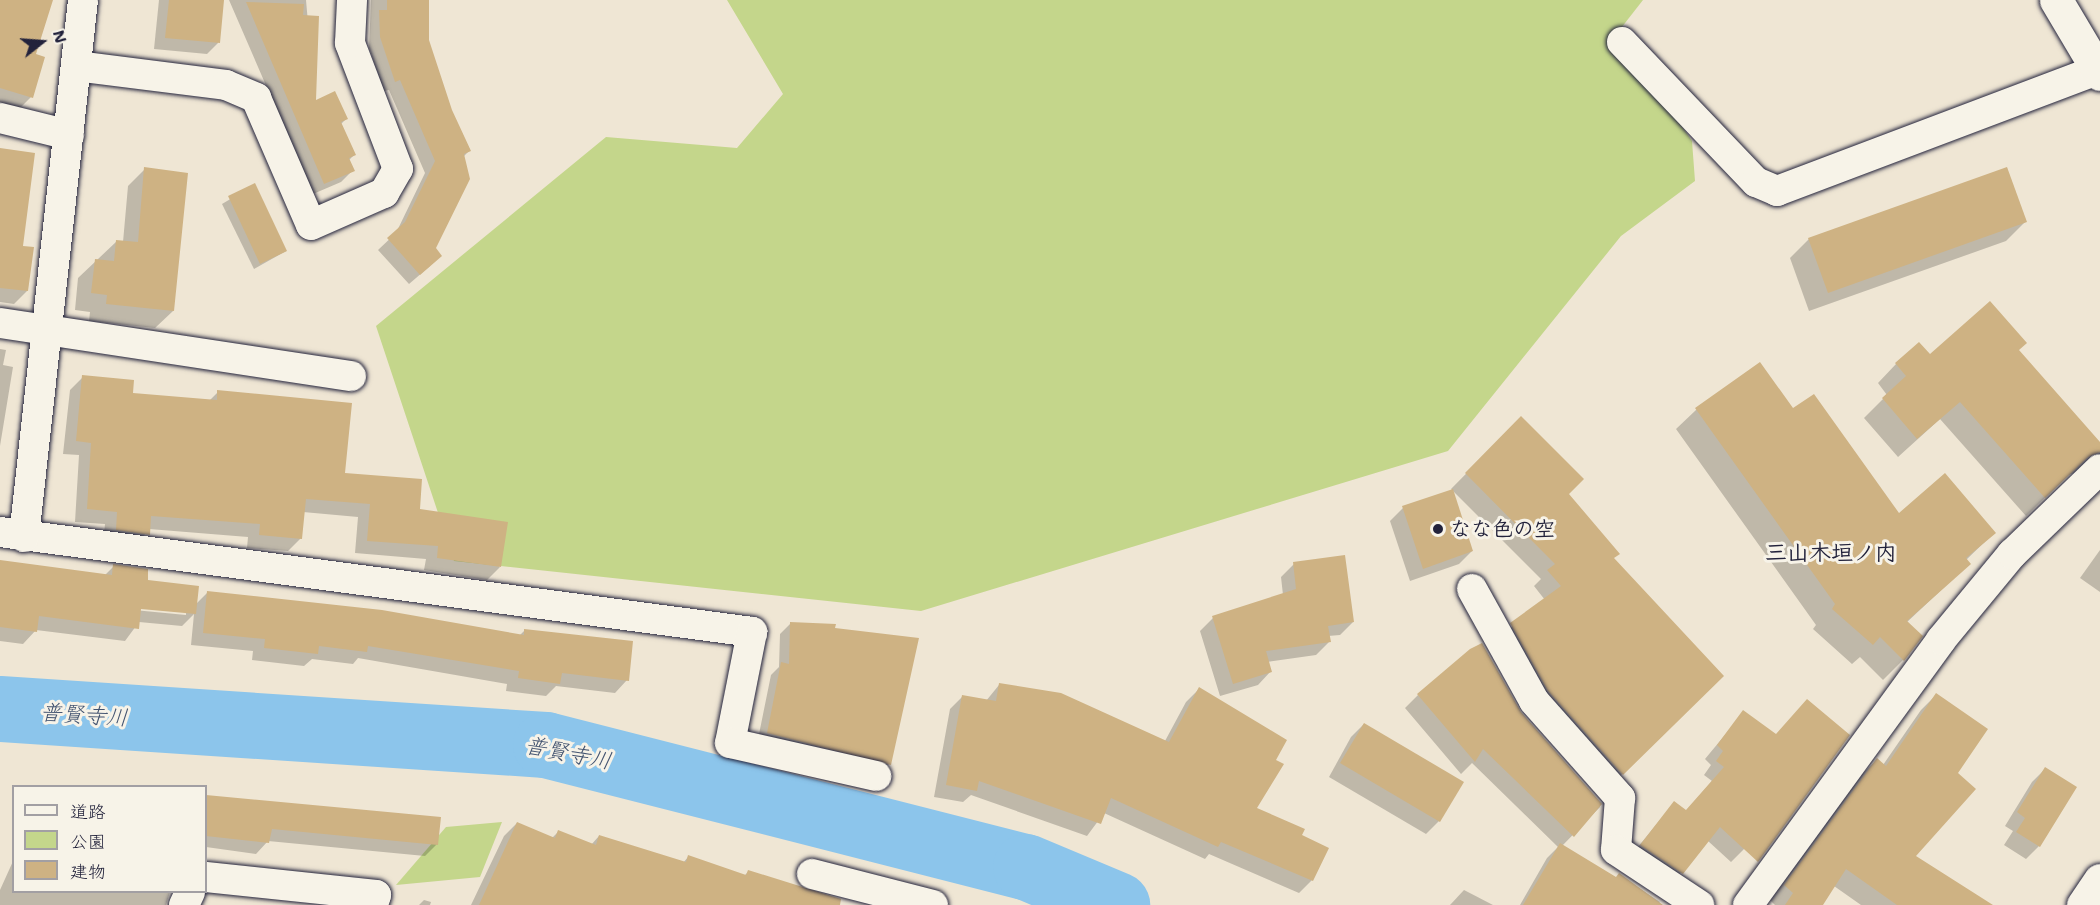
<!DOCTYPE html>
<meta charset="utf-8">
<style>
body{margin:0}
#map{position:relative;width:2100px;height:905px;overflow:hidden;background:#efe6d4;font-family:"Shantell Sans","Klee One",sans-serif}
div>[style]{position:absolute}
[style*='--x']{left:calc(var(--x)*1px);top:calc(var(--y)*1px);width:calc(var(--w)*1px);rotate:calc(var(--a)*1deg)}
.green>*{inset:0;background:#c4d68b}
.shadow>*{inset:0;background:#0003}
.river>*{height:66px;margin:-33px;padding:0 33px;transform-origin:33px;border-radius:33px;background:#8cc5eb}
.building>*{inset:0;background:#ceb283}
.roads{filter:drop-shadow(0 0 2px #22223b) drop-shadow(0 0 2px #22223b)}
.street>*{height:30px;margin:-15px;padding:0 15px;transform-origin:15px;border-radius:15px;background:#f7f3e8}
.secondary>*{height:33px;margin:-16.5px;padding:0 16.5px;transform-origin:16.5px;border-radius:16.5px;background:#f7f3e8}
.dots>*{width:16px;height:16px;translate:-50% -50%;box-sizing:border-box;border:3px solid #f7f3e8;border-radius:50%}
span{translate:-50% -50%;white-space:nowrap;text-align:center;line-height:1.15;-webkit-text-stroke:6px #f7f3e8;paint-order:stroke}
.poi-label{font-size:21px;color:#22223b;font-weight:700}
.left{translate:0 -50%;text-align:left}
.neighbourhood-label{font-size:22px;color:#22223b;font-weight:700}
.water-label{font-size:22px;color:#425370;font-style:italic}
.legend{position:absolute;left:12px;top:785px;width:195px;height:108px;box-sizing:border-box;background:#f7f3e8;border:2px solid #a29fa3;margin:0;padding:8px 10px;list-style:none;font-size:18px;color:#22223b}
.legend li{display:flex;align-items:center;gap:12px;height:30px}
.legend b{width:30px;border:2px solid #a29fa3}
.north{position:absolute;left:12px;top:12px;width:60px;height:60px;-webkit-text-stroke:4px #f7f3e8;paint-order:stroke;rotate:73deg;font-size:16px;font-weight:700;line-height:24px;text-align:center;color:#22223b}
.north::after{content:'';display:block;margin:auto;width:21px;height:27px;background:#22223b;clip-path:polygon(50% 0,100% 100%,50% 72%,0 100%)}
</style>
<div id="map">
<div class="green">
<i style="clip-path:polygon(727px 0,1643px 0,1618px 32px,1692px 141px,1695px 181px,1621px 236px,1448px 451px,921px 611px,454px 561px,376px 326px,606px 137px,737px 148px,783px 94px)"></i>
<i style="clip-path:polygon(502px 822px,480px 877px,396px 885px,446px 827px)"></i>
</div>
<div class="shadow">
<i style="clip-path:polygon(0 0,51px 0,34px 55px,31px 97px,18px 110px,0 104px)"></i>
<i style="clip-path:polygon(159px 0,222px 0,218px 43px,207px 54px,154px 49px)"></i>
<i style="clip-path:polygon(229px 0,306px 0,315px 102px,346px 119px,341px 124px,354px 155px,348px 161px,353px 170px,341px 182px,313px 194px)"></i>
<i style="clip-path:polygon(371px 0,429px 0,427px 40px,451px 110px,470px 150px,463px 157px,430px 266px,409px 284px,378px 250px,396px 233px,425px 173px,389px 90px,384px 91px,369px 48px)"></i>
<i style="clip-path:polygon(0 150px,27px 291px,14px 304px,0 302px)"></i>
<i style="clip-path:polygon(145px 169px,173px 311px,155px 328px,89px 321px,90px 312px,75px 310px,78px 278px,117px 241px,123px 242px,128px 186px)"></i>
<i style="clip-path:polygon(254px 185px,286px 251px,254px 269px,222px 204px)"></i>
<i style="clip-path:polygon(2025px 222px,2006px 241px,1809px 311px,1790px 258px,1809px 239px)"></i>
<i style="clip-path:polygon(0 349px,6px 350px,3px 365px,13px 367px,0 446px)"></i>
<i style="clip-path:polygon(2017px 351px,2100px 444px,2100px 457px,2087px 469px,2068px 475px,2026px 516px,1940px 419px,1898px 457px,1864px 418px,1887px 395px,1878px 383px,1896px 364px,1929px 356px)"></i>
<i style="clip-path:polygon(1760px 364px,1793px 410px,1899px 516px,1994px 533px,1966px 560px,1969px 564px,1906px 623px,1903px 660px,1883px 680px,1860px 657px,1852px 664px,1813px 629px,1816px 625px,1676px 429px,1696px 410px)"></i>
<i style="clip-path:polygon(83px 377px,131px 395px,209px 401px,218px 392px,343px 474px,418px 510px,500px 567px,487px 580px,424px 570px,426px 559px,355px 553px,358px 517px,303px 512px,301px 538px,288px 551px,247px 548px,248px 537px,149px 529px,135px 547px,103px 543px,105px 524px,75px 522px,79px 455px,63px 454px,70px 390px)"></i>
<i style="clip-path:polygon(1521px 418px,1567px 494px,1613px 559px,1722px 676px,1607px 789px,1497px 639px,1545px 600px,1534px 586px,1541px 579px,1451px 489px)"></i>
<i style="clip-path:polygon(1403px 508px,1472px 551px,1459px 564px,1410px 581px,1390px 521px)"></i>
<i style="clip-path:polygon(2100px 550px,2100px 592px,2080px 578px)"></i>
<i style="clip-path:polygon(evenodd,0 561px,104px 576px,114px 566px,196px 604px,208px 592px,519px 636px,525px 630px,627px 680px,615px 693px,556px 686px,546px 696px,506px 691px,507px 684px,358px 658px,353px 664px,312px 659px,304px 666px,252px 660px,253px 651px,191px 645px,194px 614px,182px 626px,139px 622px,125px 641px,36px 630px,23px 644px,0 641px,0 561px,134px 607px,186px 612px,186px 615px,134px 610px,134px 607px)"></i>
<i style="clip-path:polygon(1294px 564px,1353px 622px,1340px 635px,1328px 636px,1329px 642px,1316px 655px,1267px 662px,1271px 671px,1258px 685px,1220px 696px,1200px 631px,1213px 618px,1283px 595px,1281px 577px)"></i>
<i style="clip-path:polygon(791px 623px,834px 630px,889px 764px,878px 775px,757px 744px,771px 675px,779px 667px,780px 634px)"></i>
<i style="clip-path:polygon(999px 685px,1165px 741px,1186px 702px,1199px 689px,1273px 760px,1255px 809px,1300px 836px,1312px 880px,1299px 893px,1209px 854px,1205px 859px,1104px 813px,1087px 836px,971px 795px,963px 802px,934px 797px,950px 709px,962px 697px,986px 701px)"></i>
<i style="clip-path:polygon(1418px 695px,1520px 713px,1600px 807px,1562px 846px,1616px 879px,1619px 875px,1660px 902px,1657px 905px,1520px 905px,1547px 858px,1558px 847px,1472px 763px,1461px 774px,1405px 708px)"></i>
<i style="clip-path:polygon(1936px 695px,1956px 773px,1913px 856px,1965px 905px,1861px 905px,1834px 886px,1821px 905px,1775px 905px,1770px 900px,1862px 774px,1877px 760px,1883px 765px,1921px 710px)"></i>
<i style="clip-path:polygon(1807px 701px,1768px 809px,1744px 849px,1731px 862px,1708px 841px,1669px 886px,1628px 859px,1674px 803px,1685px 812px,1712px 781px,1704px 775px,1711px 765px,1705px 759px,1744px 712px,1775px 736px)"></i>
<i style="clip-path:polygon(1364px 724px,1439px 821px,1426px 834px,1329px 777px,1351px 737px)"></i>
<i style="clip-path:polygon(2045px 769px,2039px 846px,2026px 859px,2004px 845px,2013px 831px,2005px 826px,2032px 782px)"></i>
<i style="clip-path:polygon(206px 796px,440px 819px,437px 844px,425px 856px,268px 841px,256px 854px,206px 847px)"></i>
<i style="clip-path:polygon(517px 823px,552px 838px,558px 832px,591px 845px,599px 836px,683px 863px,688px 857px,744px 876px,748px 872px,793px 905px,471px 905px,504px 836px)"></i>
<i style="clip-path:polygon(14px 859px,14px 892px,170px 892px,166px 905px,0 905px,0 890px)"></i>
<i style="clip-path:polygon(1464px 890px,1493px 905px,1450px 905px)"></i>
<i style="clip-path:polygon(424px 900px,431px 902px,430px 905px,419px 905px)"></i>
</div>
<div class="river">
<i style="--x:0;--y:709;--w:547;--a:3.77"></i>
<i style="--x:546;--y:745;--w:495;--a:14.3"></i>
<i style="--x:1026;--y:867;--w:99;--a:22.7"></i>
</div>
<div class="building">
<i style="clip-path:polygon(0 0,53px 0,36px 54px,45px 57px,33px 98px,0 88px)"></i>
<i style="clip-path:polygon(169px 0,224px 0,220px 43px,165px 38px)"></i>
<i style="clip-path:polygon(387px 0,429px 0,429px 40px,452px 110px,471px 151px,464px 154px,470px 179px,436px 248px,442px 256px,420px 275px,387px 238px,405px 222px,435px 161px,400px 80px,395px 82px,380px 37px,379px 10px,387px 10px)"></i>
<i style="clip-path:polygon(246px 2px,304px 4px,303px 15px,319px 16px,316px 100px,335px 91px,348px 119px,341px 122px,356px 155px,349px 158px,355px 171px,324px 184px)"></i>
<i style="clip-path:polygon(0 148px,35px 153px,23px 246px,34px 247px,28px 291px,0 288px)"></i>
<i style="clip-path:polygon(144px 167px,188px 173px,174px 311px,106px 304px,107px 295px,91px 293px,95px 259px,114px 261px,116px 240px,138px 242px)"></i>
<i style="clip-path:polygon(2007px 167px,2027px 222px,1828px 293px,1808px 238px)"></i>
<i style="clip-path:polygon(255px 183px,287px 251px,260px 264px,228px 196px)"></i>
<i style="clip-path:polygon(1990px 301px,2027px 343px,2019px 350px,2100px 442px,2100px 452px,2088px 457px,2045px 498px,1960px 402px,1917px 439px,1882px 398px,1906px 376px,1895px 363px,1919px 342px,1930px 354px)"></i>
<i style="clip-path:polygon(1760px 362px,1793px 408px,1814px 394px,1899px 513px,1945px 473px,1996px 533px,1966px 558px,1971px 564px,1907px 621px,1923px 636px,1904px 661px,1880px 637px,1873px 645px,1832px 609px,1835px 604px,1695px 408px)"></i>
<i style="clip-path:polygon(82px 375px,134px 380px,133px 393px,217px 400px,217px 390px,352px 403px,345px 473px,422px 479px,420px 509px,508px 522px,501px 567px,437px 558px,438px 546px,367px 541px,370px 504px,306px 499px,302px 539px,259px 535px,260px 524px,151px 516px,150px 535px,116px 530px,117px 512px,87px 509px,91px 443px,76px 441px)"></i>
<i style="clip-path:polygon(1521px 416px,1584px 479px,1569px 494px,1620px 554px,1614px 558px,1724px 676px,1623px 775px,1548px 691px,1510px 623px,1561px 586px,1547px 570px,1555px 564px,1465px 473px)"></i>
<i style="clip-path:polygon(1453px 489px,1473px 551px,1423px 569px,1402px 506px)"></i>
<i style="clip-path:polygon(1345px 555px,1354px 622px,1328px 626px,1331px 642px,1266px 651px,1272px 672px,1233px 684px,1212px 616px,1296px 589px,1293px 562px)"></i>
<i style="clip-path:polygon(0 560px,112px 575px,113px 564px,148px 569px,148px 580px,199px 586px,196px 614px,141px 609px,139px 629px,39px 616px,37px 632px,0 627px)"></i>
<i style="clip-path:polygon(207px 591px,382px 610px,524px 635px,524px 629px,633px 641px,629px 681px,562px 673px,560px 684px,518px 678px,519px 671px,368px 646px,367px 652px,319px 646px,318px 654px,264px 648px,265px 639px,203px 633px)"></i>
<i style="clip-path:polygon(790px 622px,836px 624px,835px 628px,919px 638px,891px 765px,767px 733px,781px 662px,789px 664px)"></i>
<i style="clip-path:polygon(1482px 643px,1521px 712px,1602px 804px,1574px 837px,1483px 749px,1475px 762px,1417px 694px,1470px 649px)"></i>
<i style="clip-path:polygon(999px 683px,1061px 693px,1169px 742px,1199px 687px,1287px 740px,1276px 760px,1284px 764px,1257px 808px,1305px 829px,1302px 835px,1329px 848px,1313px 881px,1221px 842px,1218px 847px,1111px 798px,1101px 824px,979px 781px,977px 791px,946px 785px,962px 695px,996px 701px)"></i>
<i style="clip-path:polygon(1936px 693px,1988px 729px,1958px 773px,1976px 789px,1916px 856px,1993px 905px,1897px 905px,1846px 869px,1823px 905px,1785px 905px,1793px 893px,1784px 885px,1877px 758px,1886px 766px)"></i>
<i style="clip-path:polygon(1807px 699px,1850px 735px,1758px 862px,1720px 827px,1683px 874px,1640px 845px,1674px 801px,1686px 810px,1724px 767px,1716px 761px,1723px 751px,1717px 745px,1743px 710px,1776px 734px)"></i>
<i style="clip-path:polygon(1364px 723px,1464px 782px,1440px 822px,1340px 763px)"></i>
<i style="clip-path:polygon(2045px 767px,2077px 787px,2040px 847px,2016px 832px,2025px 818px,2017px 812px)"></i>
<i style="clip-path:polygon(206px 795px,441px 817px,438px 845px,272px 829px,269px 843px,206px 836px)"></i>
<i style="clip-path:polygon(517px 822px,555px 838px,558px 830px,596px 845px,599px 835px,686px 862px,688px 855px,746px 875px,748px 870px,841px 899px,840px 905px,479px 905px)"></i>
<i style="clip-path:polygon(1560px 843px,1616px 877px,1619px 873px,1663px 905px,1523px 905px)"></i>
</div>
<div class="roads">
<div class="street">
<i style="--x:1622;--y:42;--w:194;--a:46.3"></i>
<i style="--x:1756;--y:182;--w:23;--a:23"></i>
<i style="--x:1777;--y:191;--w:343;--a:-20.7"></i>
<i style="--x:76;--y:66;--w:151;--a:7.2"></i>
<i style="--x:226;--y:85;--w:33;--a:23"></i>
<i style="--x:256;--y:98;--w:138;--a:66.6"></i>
<i style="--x:311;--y:225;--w:80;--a:-23.7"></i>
<i style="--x:384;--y:193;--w:28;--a:-60"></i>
<i style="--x:398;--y:169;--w:135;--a:-110.9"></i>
<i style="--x:350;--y:43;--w:43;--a:-87.3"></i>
<i style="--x:0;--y:118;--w:71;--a:13.8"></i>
<i style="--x:0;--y:323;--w:355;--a:8.6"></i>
<i style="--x:0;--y:532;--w:759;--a:7.57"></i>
<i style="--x:752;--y:632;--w:113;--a:101.2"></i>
<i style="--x:730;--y:743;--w:150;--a:12.7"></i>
<i style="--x:24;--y:537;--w:540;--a:-83.73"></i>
<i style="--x:1472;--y:589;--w:128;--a:61"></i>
<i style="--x:1534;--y:701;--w:130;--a:48.4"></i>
<i style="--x:1620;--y:798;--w:52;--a:94.4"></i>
<i style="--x:1616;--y:850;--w:100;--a:33.5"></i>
<i style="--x:812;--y:874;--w:125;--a:14.4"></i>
<i style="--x:206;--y:877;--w:171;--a:6"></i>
<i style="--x:376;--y:895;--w:10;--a:107"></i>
<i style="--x:184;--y:905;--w:14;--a:-65"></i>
<i style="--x:1748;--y:905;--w:328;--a:-53.9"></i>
<i style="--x:1941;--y:640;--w:112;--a:-50.5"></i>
<i style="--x:2012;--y:554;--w:122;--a:-44"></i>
</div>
<div class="secondary">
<i style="--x:2056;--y:0;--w:86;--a:59.3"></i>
<i style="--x:2083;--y:905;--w:30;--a:-56"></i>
</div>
</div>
<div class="dots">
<i style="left:1438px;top:529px;background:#22223b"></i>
</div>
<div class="poi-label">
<span class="left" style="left:1450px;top:529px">なな色の空</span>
</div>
<div class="neighbourhood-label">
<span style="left:1831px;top:553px">三山木垣ノ内</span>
</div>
<div class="water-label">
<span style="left:84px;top:715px;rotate:4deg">普賢寺川</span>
<span style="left:568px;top:753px;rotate:11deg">普賢寺川</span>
</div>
<ul class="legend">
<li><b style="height:8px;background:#f7f3e8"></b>道路</li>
<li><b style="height:16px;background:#c4d68b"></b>公園</li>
<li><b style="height:16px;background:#ceb283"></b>建物</li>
</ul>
<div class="north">N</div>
</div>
